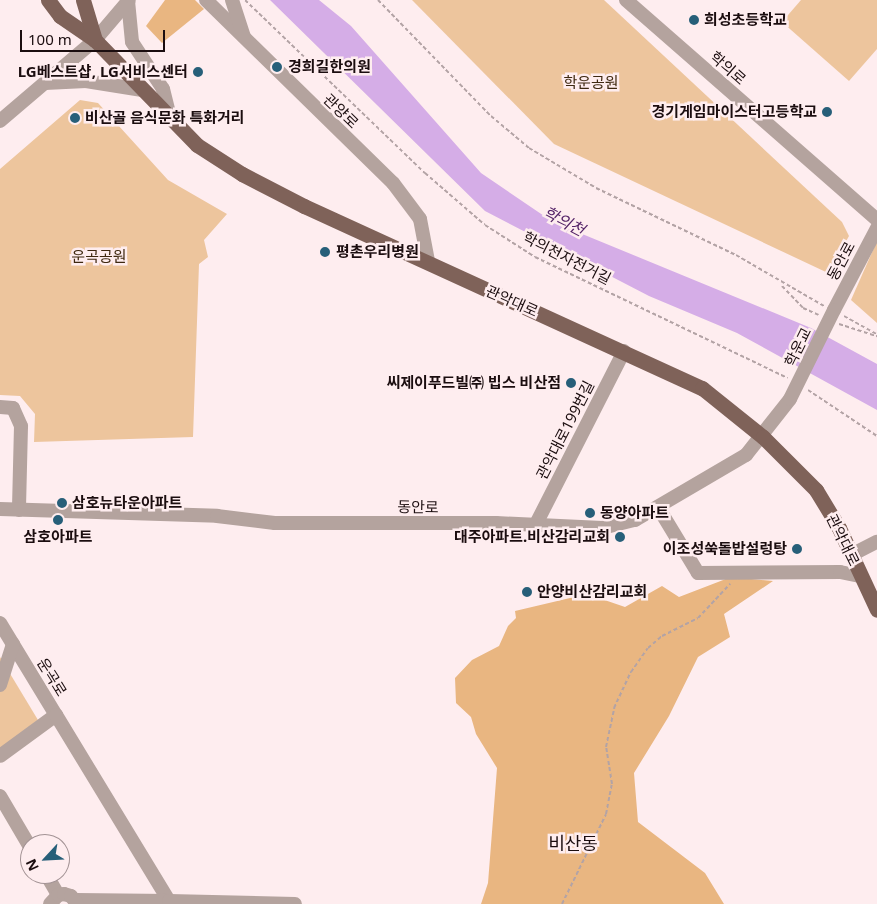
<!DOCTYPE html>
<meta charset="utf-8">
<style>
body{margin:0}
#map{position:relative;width:877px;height:904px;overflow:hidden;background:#feedef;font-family:"Noto Sans","Noto Sans KR",sans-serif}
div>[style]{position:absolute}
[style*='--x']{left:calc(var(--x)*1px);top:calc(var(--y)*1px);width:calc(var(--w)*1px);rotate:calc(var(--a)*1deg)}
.green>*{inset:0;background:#edc59d}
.forest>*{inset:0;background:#e9b681}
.water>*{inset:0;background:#d5ade7}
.path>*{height:2px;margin-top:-1px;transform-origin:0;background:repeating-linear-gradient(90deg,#b3a3a5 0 4px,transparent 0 6.5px)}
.minor>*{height:14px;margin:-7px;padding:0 7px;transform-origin:7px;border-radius:7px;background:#b4a39e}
.major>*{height:15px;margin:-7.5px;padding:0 7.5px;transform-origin:7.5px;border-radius:7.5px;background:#7f6259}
.minor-bridge>*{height:14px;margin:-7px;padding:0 7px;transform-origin:7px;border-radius:7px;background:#b4a39e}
.dots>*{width:14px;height:14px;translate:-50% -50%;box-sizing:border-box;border:2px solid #feedef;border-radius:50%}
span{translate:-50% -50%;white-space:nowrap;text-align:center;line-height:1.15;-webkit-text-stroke:5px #feedef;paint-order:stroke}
.poi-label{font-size:15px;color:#1b0d0f;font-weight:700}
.left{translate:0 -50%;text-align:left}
.right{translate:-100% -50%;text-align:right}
.street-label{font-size:15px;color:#1b0d0f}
.park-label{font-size:15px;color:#3e2810}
.water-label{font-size:16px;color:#552468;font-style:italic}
.quarter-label{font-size:18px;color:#1b0d0f}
.north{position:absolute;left:20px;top:834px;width:50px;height:50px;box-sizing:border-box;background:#feedef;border:1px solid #a39395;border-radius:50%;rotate:245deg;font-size:14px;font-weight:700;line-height:20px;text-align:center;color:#1b0d0f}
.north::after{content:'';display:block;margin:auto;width:18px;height:22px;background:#275f79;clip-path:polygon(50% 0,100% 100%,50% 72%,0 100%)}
.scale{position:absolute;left:20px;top:30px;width:145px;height:22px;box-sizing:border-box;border:2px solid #1b0d0f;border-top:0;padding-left:6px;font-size:15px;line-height:18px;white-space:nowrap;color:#1b0d0f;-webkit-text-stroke:4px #feedef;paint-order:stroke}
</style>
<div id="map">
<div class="green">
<i style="clip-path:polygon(412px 0,604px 0,842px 222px,849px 236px,828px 273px,554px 144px)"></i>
<i style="clip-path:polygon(801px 0,877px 0,877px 49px,849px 81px,782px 22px)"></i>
<i style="clip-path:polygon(80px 100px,98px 103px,168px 180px,227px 214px,204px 240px,208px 257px,199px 264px,193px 437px,34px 442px,35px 414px,20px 396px,0 395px,0 169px)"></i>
<i style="clip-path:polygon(877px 241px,877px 323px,851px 300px)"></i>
<i style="clip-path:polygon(0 657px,38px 720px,0 749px)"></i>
</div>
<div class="forest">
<i style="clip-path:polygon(165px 0,195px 0,204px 9px,162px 43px,146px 26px)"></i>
<i style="clip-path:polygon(731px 577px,773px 581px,724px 614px,730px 637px,698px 657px,669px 716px,634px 773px,638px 822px,705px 873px,724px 904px,481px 904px,488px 883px,497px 768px,476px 734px,471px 717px,456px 703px,455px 678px,472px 660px,499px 646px,508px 626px,516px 618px,515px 611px,587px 594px,625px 607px,662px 586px,679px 597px)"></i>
</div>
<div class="water">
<i style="clip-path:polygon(270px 0,319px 0,351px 26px,481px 173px,553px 222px,811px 328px,877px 364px,877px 410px,737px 333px,649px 296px,485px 211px)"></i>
</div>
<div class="path">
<i style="--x:245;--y:0;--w:250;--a:43.9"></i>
<i style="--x:425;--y:173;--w:79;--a:40.9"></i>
<i style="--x:485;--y:225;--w:59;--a:32.6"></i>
<i style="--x:535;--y:257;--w:280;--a:25.6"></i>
<i style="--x:378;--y:0;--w:162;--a:45.8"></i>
<i style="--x:491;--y:116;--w:50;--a:40.1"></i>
<i style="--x:529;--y:148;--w:78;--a:30.8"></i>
<i style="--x:596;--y:188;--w:155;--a:25.6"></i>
<i style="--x:736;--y:255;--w:102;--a:30.1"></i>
<i style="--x:782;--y:286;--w:30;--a:46"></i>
<i style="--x:803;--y:308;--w:17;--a:24"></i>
<i style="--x:844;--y:316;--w:38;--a:29"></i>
<i style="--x:839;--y:324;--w:40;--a:18"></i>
<i style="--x:808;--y:390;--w:83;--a:33.7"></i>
<i style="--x:562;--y:904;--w:100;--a:-63.9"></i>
<i style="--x:606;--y:814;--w:31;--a:-79"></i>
<i style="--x:612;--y:784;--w:37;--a:-99"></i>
<i style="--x:606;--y:747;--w:40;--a:-78"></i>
<i style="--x:614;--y:708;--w:40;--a:-65"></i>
<i style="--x:631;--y:672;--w:29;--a:-55"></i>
<i style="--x:648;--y:648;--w:18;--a:-41"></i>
<i style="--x:662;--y:636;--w:40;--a:-26.6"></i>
<i style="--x:698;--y:618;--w:47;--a:-46.7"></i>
</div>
<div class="minor">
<i style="--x:206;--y:0;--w:262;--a:44.4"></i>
<i style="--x:393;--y:183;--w:45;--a:53.1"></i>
<i style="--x:420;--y:219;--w:43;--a:79.2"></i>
<i style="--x:232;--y:0;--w:38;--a:72"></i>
<i style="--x:626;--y:0;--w:334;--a:41.2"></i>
<i style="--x:128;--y:1;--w:41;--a:84.4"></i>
<i style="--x:132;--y:42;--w:56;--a:56.6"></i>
<i style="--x:163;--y:89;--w:30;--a:76"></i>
<i style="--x:45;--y:83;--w:41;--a:-2.8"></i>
<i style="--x:86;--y:81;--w:57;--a:9.1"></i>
<i style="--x:0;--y:121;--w:125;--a:-40.5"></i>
<i style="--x:95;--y:40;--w:52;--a:-49.6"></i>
<i style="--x:834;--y:310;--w:93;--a:-62.3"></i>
<i style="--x:0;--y:407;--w:13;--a:4"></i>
<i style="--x:13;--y:408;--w:20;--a:66"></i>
<i style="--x:21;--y:426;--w:84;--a:91.4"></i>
<i style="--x:658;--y:507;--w:77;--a:58.8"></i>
<i style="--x:698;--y:573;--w:142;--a:-0.4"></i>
<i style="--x:840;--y:572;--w:21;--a:11"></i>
<i style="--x:0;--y:509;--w:217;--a:1.8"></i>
<i style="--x:217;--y:516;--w:58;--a:6.9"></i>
<i style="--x:275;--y:523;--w:221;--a:0"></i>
<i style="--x:496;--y:523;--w:106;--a:2.7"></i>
<i style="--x:602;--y:528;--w:34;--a:-14"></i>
<i style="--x:635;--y:520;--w:129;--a:-30.4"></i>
<i style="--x:746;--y:455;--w:71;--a:-51.8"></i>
<i style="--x:536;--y:524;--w:194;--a:-63"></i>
<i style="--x:851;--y:555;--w:29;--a:-27"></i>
<i style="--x:0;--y:623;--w:108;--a:58.7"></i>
<i style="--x:56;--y:715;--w:69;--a:143.8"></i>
<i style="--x:0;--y:685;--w:43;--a:-72.4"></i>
<i style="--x:56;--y:715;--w:218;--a:58.7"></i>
<i style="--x:0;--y:796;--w:59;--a:59.5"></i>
<i style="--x:46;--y:874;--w:24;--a:60"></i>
<i style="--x:76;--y:900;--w:93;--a:0.6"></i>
<i style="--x:50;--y:904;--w:12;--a:-48"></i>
<i style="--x:58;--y:895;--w:6;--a:-9"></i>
<i style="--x:64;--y:894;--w:7;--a:16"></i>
<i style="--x:71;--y:896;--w:10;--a:53"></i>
<i style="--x:169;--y:904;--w:3;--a:-90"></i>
<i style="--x:169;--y:901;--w:126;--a:1.4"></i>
</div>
<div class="major">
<i style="--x:48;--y:0;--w:20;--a:53"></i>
<i style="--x:60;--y:16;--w:42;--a:34.4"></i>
<i style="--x:95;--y:40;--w:146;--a:45.8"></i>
<i style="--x:197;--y:145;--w:54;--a:32.8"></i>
<i style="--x:242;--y:174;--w:70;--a:27.3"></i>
<i style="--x:304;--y:206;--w:438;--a:24.6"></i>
<i style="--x:702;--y:388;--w:78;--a:38.8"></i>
<i style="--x:763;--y:437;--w:75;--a:45"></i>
<i style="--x:816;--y:490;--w:44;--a:58.8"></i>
<i style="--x:839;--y:528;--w:90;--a:65.1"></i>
<i style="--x:83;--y:0;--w:42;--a:73.3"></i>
</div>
<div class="minor-bridge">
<i style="--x:790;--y:399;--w:99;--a:-63.7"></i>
</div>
<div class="dots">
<i style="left:694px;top:20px;background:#275f79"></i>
<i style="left:277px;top:67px;background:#275f79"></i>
<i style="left:198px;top:72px;background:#275f79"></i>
<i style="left:827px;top:112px;background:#275f79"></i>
<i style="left:75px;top:118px;background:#275f79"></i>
<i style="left:325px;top:252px;background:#275f79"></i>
<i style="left:571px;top:383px;background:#275f79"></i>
<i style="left:62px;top:503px;background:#275f79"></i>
<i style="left:590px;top:513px;background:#275f79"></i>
<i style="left:58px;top:520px;background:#275f79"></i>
<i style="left:620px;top:537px;background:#275f79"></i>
<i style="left:797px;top:549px;background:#275f79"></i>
<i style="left:527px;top:592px;background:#275f79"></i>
</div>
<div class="poi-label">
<span class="left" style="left:704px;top:20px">희성초등학교</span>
<span class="left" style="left:288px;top:67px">경희길한의원</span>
<span class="right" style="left:188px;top:72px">LG베스트샵, LG서비스센터</span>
<span class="right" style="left:817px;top:112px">경기게임마이스터고등학교</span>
<span class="left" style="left:85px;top:118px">비산골 음식문화 특화거리</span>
<span class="left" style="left:336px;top:252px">평촌우리병원</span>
<span class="right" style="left:561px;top:383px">씨제이푸드빌㈜ 빕스 비산점</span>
<span class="left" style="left:72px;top:503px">삼호뉴타운아파트</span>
<span class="left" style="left:600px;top:513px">동양아파트</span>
<span style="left:58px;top:537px">삼호아파트</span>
<span class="right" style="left:610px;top:537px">대주아파트.비산감리교회</span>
<span class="right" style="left:787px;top:549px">이조성쑥돌밥설렁탕</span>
<span class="left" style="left:537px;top:592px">안양비산감리교회</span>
</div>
<div class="street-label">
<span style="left:728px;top:68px;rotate:41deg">학의로</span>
<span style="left:341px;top:111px;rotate:44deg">관양로</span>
<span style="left:567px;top:258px;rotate:27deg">학의천자전거길</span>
<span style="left:841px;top:261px;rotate:-62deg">동안로</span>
<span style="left:512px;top:301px;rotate:24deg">관악대로</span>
<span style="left:798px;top:347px;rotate:-64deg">학운교</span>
<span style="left:565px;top:430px;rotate:-63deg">관악대로199번길</span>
<span style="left:418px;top:507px;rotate:1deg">동안로</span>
<span style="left:843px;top:540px;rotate:64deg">관악대로</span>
<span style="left:52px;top:677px;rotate:58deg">운곡로</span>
</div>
<div class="park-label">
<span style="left:591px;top:83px">학운공원</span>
<span style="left:99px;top:257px">운곡공원</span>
</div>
<div class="water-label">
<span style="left:564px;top:221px;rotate:28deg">학의천</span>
</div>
<div class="quarter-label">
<span style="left:573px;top:843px">비산동</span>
</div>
<div class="north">N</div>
<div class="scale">100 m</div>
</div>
